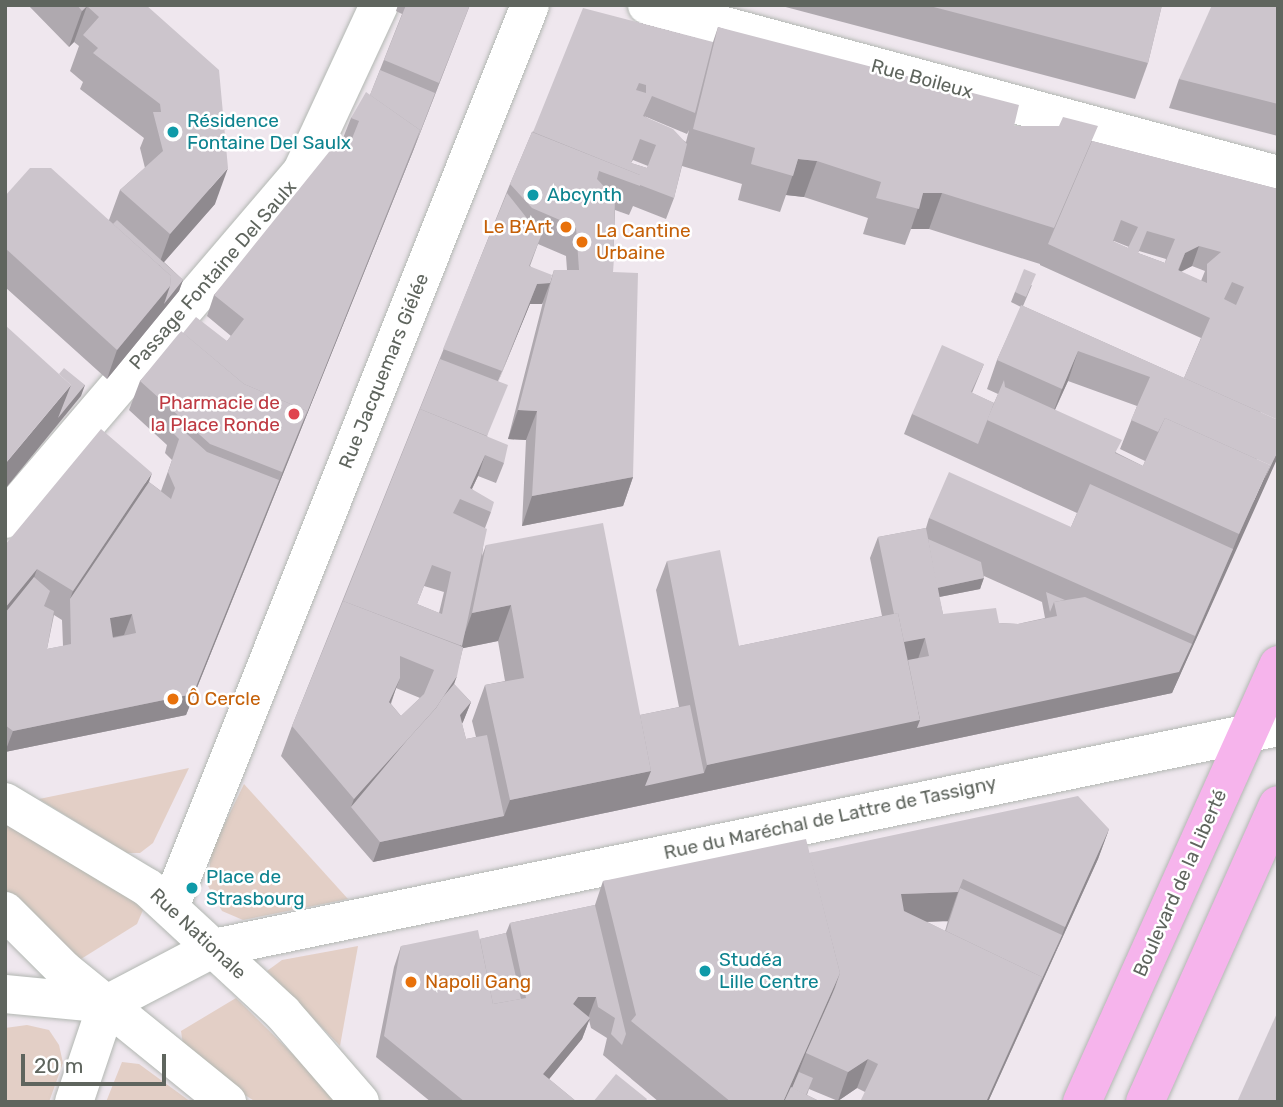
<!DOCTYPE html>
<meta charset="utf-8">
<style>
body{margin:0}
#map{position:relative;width:1283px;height:1107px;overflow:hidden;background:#efe7ee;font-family:Rubik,sans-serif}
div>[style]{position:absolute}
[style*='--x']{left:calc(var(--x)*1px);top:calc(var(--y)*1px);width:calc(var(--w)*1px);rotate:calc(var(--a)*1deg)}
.green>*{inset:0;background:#e3cfc6}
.roads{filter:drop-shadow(0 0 2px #b2b7b2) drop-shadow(0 0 2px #b2b7b2)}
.minor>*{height:38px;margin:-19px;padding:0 19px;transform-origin:19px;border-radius:19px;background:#fff}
.major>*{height:38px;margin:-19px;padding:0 19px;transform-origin:19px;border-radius:19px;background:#f6b4ec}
.wall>*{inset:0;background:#afa9af}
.shaded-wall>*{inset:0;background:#8f8a8f}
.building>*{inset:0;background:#ccc5cc}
.dots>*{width:19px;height:19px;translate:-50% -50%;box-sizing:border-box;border:4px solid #fff;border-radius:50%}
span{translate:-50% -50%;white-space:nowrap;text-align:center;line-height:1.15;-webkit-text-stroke:5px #fff;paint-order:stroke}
.street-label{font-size:19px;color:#5f655e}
.culture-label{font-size:19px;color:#0d838f}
.left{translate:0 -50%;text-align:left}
.food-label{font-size:19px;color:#c56008}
.right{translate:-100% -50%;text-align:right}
.health-label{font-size:19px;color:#be3a42}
.frame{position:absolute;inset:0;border:7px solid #5f655e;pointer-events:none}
.scale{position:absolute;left:21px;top:1054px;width:145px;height:32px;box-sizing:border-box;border:4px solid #5f655e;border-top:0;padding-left:9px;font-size:21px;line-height:24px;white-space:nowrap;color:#5f655e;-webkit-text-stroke:5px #fff;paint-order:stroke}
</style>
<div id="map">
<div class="green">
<i style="clip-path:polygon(189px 768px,153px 843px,140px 853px,127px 853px,39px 799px)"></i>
<i style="clip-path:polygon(244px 784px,348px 899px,243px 920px,222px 911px,208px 886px,211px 852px)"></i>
<i style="clip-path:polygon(5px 822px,136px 894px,143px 910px,137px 924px,81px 959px,66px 951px,5px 892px)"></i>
<i style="clip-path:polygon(358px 946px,340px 1046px,267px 971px,282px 960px)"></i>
<i style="clip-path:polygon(236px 998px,337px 1098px,334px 1102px,256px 1102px,185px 1057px,181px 1031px)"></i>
<i style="clip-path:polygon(27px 1025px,49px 1030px,59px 1045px,63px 1063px,49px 1102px,5px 1102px,5px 1028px)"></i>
<i style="clip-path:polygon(122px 1062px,139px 1064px,191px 1102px,106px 1102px)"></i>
</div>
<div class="roads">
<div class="minor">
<i style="--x:647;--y:5;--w:653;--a:15.08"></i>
<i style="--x:5;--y:519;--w:458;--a:-49.5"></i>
<i style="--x:302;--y:171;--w:183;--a:-65.1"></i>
<i style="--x:5;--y:802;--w:167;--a:31"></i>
<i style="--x:148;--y:888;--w:183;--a:42.8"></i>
<i style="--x:282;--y:1012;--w:119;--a:49.1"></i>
<i style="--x:170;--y:907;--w:971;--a:-68.24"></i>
<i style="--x:5;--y:911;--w:83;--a:45"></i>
<i style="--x:64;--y:970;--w:210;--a:39"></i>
<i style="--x:5;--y:994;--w:102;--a:5.6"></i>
<i style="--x:107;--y:1004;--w:121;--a:-27.6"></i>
<i style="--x:214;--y:948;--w:1087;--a:-11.73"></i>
<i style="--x:74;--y:1102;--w:103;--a:-71.4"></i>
</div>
<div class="major">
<i style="--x:1082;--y:1102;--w:479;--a:-65.8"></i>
<i style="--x:1145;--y:1102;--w:325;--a:-65.9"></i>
</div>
</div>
<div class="wall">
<i style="clip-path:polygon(28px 5px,146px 5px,215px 204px,164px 262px,183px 280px,179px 291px,107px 379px,5px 287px,5px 196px,109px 220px,120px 190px,145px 168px,140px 148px,144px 138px,80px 89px,83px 82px,70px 71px,79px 46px,74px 42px,69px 47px)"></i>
<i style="clip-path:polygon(evenodd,398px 5px,470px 5px,413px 151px,186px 715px,5px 752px,5px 545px,149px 482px,161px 491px,172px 460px,165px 453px,167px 445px,129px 410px,140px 381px,183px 333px,227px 341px,231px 336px,207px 316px,214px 295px,349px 146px,351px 141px,343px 138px,351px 118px,370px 95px,402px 14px,396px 11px,398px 5px,54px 615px,62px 620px,63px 646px,47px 649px,54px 615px)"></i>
<i style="clip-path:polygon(778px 5px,1162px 5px,1148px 63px,1135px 99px)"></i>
<i style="clip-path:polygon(1278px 5px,1278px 136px,1169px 108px,1179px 79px)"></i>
<i style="clip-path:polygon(evenodd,718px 27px,1014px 126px,1092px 141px,1278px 189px,1253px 510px,1172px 693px,373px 862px,281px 756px,292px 726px,510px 184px,532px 132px,713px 42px,718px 27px,644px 116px,687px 134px,689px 130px,686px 142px,644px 116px,718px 27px,633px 160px,648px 166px,647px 168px,631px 163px,633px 160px,718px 27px,682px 166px,742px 184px,738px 200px,780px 212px,786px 195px,804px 197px,868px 218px,863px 234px,905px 245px,911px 229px,929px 229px,1040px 264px,1040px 265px,1201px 338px,1184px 378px,1023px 306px,1032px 285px,1015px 292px,1011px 302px,1021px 307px,997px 360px,987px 389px,998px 394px,994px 403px,972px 393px,984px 364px,912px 414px,904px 434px,1077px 513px,1071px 527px,929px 518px,926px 528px,878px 537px,870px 558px,882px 616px,739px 646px,667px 561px,656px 590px,679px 707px,640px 715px,486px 545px,482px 556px,485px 528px,491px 512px,472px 489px,478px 476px,496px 483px,504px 463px,487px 436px,498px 381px,530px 304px,542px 304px,543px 302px,508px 439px,526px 440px,522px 526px,623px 506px,633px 477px,613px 272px,615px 210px,629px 215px,633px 206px,666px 219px,674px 198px,682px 166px,718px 27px,1114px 241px,1129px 247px,1128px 248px,1113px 242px,1114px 241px,718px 27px,538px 244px,566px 256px,567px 270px,554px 270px,550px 282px,530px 266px,538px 244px,718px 27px,1139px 251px,1166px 259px,1165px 263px,1138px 253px,1139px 251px,718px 27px,1192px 266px,1205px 271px,1201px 281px,1181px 272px,1192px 266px,718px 27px,1068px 381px,1137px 406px,1120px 449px,1145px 461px,1143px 466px,1117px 453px,1055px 410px,1068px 381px,718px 27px,984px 576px,1042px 602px,1045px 618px,1018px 624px,999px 623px,943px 614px,939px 597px,980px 589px,984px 576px,718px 27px,424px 586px,444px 592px,439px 613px,417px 604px,424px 586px,718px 27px,498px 641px,505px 681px,485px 685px,472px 721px,476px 737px,466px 739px,462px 724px,471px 702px,454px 684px,463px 648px,498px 641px,718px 27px,396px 688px,420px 698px,401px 716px,391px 704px,396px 688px)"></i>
<i style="clip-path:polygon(evenodd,1109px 829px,1098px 859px,988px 1102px,865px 1092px,857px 1088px,838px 1101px,809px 1089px,807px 1095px,821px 1102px,659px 1102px,603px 1055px,607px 1038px,591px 1028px,589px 1020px,582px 1039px,549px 1079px,577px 1102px,431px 1102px,376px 1057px,394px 967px,401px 946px,480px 939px,506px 933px,510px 923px,595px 905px,603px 881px,809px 853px,1109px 829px,949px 917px,945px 931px,927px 922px,948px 921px,949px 917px)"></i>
</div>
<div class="shaded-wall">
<i style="clip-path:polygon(87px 6px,74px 42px,69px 47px,82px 11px)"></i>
<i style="clip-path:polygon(469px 7px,413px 151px,186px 715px,5px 752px,13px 731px,193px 694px,417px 140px)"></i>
<i style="clip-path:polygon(798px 159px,817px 161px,804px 197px,786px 195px)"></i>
<i style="clip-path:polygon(228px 168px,215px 204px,157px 270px,170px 234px)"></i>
<i style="clip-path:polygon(923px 193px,942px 193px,929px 229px,911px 229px)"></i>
<i style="clip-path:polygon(1199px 246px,1192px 266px,1178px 273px,1171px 291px,1185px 253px)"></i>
<i style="clip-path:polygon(183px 280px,179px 291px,107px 379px,117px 350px,170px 286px)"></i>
<i style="clip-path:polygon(550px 283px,542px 304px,530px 304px,494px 392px,537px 284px)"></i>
<i style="clip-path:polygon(1078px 351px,1068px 381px,1051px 418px,1062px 389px)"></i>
<i style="clip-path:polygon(71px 385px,85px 385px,81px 396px,5px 489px,5px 464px)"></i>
<i style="clip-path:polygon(518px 410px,537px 411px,526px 440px,508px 439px)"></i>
<i style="clip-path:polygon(1278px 451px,1278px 457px,1172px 693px,373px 862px,380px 842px,504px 816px,510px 800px,651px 771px,704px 773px,707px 765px,1192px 644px,1233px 549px,1239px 534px,1270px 465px)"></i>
<i style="clip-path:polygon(485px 455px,478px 476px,466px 501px,470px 488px)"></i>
<i style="clip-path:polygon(152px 473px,142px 503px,70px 599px,73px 591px)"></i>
<i style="clip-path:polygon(633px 477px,623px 506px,522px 526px,532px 496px)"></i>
<i style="clip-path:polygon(37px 569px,27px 598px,5px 624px,5px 608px)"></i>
<i style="clip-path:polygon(984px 578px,980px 589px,929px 599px,932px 589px)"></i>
<i style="clip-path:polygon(511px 605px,498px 641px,459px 649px,472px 613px)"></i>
<i style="clip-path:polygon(132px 614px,124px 635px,103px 639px,110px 618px)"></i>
<i style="clip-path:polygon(925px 638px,918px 659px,892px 663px,900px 642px)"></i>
<i style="clip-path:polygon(457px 676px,446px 705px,351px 807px,354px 799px)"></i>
<i style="clip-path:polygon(400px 678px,389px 707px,389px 702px)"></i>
<i style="clip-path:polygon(471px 702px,463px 722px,452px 735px,460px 715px)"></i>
<i style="clip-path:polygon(1109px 829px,1098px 859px,1054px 956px,1065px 927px)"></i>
<i style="clip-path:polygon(958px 892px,948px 921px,890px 923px,901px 894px)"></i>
<i style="clip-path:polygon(1062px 935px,1054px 956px,988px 1102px,986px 1102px)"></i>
<i style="clip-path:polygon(840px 973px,824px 1017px,806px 1053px,787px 1102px,783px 1102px)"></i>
<i style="clip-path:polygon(578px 997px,596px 997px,588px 1018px,573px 1004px)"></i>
<i style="clip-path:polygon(590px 1018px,582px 1039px,536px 1095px,543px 1074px)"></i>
<i style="clip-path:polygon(868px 1059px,857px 1088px,838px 1101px,848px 1072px)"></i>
</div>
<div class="building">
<i style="clip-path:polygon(77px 5px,146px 5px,219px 70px,228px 168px,170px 234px,120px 190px,163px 151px,153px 112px,161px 112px,160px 104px,93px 53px,98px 48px,83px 35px,99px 17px,87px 6px,82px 11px)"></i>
<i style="clip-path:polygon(406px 5px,465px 5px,469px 7px,439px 83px,384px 60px)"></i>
<i style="clip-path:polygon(926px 5px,1162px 5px,1148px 63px)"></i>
<i style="clip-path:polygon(1212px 5px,1278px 5px,1278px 104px,1179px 79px)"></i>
<i style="clip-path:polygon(evenodd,583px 8px,713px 42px,695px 113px,652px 96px,643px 116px,673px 129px,687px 144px,674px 198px,640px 185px,640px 175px,533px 132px,583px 8px,639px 83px,646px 85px,646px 93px,636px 90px,639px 83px,583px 8px,640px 139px,656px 145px,647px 168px,631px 163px,640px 139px)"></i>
<i style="clip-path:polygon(718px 27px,1019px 105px,1014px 126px,1059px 126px,1063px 117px,1098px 126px,1054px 228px,942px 193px,923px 193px,919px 209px,876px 198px,881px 182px,817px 161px,798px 159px,793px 176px,751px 164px,755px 148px,693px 129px)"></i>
<i style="clip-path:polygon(380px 70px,435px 93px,417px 140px,420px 130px,370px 95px)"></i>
<i style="clip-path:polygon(366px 92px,420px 130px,304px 420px,307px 411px,244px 384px,183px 333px,196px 317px,227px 341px,244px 319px,214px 295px,337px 142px,349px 146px,359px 121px,351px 118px)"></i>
<i style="clip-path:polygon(532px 132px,640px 175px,640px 186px,599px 171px,597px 179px,615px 198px,613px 272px,638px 273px,633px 477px,532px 496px,537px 411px,518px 410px,554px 270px,579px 270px,576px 227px,532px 208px,510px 184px)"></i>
<i style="clip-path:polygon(evenodd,1092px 141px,1278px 189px,1278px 420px,1184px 378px,1210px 318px,1048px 244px,1092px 141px,1121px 220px,1138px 227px,1128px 248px,1113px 241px,1121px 220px,1092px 141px,1147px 231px,1175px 239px,1165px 263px,1138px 253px,1147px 231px,1092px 141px,1199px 246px,1221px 252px,1207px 264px,1207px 283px,1178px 270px,1185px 253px,1199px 246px,1092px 141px,1232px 282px,1244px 287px,1236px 305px,1224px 299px,1232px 282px)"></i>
<i style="clip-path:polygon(30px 168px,51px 168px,171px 276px,170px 286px,117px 350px,5px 248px,5px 196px)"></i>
<i style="clip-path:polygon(507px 193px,541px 236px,529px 266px,552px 275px,550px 283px,537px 284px,502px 371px,443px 349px)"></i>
<i style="clip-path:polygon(117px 220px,183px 280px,164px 304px,170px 286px,171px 276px,113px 224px)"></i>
<i style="clip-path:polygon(1024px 269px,1036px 274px,1026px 297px,1015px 292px)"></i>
<i style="clip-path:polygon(1021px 305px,1278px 420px,1278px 451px,1264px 480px,1270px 465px,1165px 418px,1158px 432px,1131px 420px,1150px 377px,1078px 351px,1062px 389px,997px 360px)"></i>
<i style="clip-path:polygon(5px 325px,71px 385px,5px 464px)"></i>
<i style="clip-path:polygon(181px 331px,244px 384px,307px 411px,282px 472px,210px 444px,140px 381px)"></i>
<i style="clip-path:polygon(942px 345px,984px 364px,971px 392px,994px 403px,978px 444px,912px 414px)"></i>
<i style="clip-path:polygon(440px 359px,508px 385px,487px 436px,420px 409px)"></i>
<i style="clip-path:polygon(64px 368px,85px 385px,58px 418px,71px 385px,59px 374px)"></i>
<i style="clip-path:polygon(1004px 380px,1005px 387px,1122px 440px,1115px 453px,1143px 466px,1165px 418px,1270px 465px,1239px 534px,987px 420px)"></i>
<i style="clip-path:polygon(evenodd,420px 409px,508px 445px,504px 463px,485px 455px,470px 488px,494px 502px,491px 512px,460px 499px,453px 513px,487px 529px,462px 646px,343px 601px,420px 409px,432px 565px,451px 572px,442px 614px,417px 604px,432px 565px)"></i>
<i style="clip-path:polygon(evenodd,176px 424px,207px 452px,279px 480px,193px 694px,13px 731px,5px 725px,5px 613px,34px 577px,50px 591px,44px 606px,54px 611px,47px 649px,71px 644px,70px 599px,149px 482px,171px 499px,175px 488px,168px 472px,179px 439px,172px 432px,176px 424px,132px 614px,136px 633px,113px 638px,110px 618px,132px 614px)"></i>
<i style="clip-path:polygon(101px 429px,152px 473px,73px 591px,37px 569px,5px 608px,5px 545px)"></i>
<i style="clip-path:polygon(949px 472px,1071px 527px,1090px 484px,1233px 549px,1195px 636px,929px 518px)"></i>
<i style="clip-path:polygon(603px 523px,651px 771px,510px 800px,485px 685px,524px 678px,511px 605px,472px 613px,486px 545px)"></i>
<i style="clip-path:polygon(926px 528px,943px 614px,996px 608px,999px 623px,1018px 624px,1057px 616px,1054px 602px,1085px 597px,1192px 644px,1179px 672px,917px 728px,920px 720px,908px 660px,929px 656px,925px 638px,904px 642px,898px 613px,894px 614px,878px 537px)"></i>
<i style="clip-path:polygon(928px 539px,981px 562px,984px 578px,937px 588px)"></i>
<i style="clip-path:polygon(720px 550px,739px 646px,898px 613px,920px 720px,707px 765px,667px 561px)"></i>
<i style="clip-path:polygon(1046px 592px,1065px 600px,1054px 602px,1050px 612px)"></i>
<i style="clip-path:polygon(evenodd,343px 601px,463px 647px,457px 676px,436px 708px,354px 799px,292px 726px,343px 601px,400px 656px,434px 670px,424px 694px,401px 716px,389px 702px,400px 678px,400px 656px)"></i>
<i style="clip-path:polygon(454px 684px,471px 702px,460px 715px,466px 739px,487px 735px,504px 816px,380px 842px,351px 807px,408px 739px,436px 708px,443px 697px)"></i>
<i style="clip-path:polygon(690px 705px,704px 773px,645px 786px,651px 771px,640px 715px)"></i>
<i style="clip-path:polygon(1078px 796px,1109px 829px,1065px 927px,963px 879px,958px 892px,901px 894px,904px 911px,1042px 977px,986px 1102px,860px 1102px,878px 1064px,868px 1059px,848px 1072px,806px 1053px,835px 988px,840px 973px,809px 853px)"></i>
<i style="clip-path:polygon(806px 839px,840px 973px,783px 1102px,731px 1102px,631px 1021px,636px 1015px,603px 881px)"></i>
<i style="clip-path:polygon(960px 888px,1062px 935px,1039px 985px,1042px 977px,946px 931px)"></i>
<i style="clip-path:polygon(595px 905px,626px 1034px,622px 1045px,611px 1034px,615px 1018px,598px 1007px,596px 997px,578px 997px,573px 1004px,590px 1018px,543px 1074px,577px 1102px,465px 1102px,384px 1036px,401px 946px,478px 930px,493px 1004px,526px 998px,510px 923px)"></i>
<i style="clip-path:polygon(506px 933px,521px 999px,493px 1004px,480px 939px)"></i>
<i style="clip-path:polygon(1278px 1011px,1278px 1102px,1237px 1102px)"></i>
<i style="clip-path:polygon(799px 1072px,813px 1078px,806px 1095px,792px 1088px)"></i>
<i style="clip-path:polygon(616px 1074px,647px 1099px,645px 1102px,593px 1102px)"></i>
<i style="clip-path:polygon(791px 1087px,821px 1102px,784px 1102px)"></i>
</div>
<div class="dots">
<i style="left:173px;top:132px;background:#0f9aa8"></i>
<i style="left:533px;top:195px;background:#0f9aa8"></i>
<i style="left:566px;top:227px;background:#e8710a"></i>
<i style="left:582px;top:242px;background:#e8710a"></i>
<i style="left:294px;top:414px;background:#e0444e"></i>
<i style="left:173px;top:699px;background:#e8710a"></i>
<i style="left:192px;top:888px;background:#0f9aa8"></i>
<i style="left:705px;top:971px;background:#0f9aa8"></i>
<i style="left:411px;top:982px;background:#e8710a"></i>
</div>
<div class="street-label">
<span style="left:922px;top:79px;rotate:15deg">Rue Boileux</span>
<span style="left:213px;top:275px;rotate:-49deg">Passage Fontaine Del Saulx</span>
<span style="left:384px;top:371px;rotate:-68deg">Rue Jacquemars Giélée</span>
<span style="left:830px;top:818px;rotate:-12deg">Rue du Maréchal de Lattre de Tassigny</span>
<span style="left:1180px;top:883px;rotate:-66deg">Boulevard de la Liberté</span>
<span style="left:198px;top:934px;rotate:43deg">Rue Nationale</span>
</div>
<div class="culture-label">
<span class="left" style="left:187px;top:132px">Résidence<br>Fontaine Del Saulx</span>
<span class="left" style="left:547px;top:195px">Abcynth</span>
<span class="left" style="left:206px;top:888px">Place de<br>Strasbourg</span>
<span class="left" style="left:719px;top:971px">Studéa<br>Lille Centre</span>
</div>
<div class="food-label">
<span class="right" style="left:552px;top:227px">Le B'Art</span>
<span class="left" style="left:596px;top:242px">La Cantine<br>Urbaine</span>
<span class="left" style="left:187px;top:699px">Ô Cercle</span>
<span class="left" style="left:425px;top:982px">Napoli Gang</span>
</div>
<div class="health-label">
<span class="right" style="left:280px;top:414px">Pharmacie de<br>la Place Ronde</span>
</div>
<div class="frame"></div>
<div class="scale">20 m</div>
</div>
